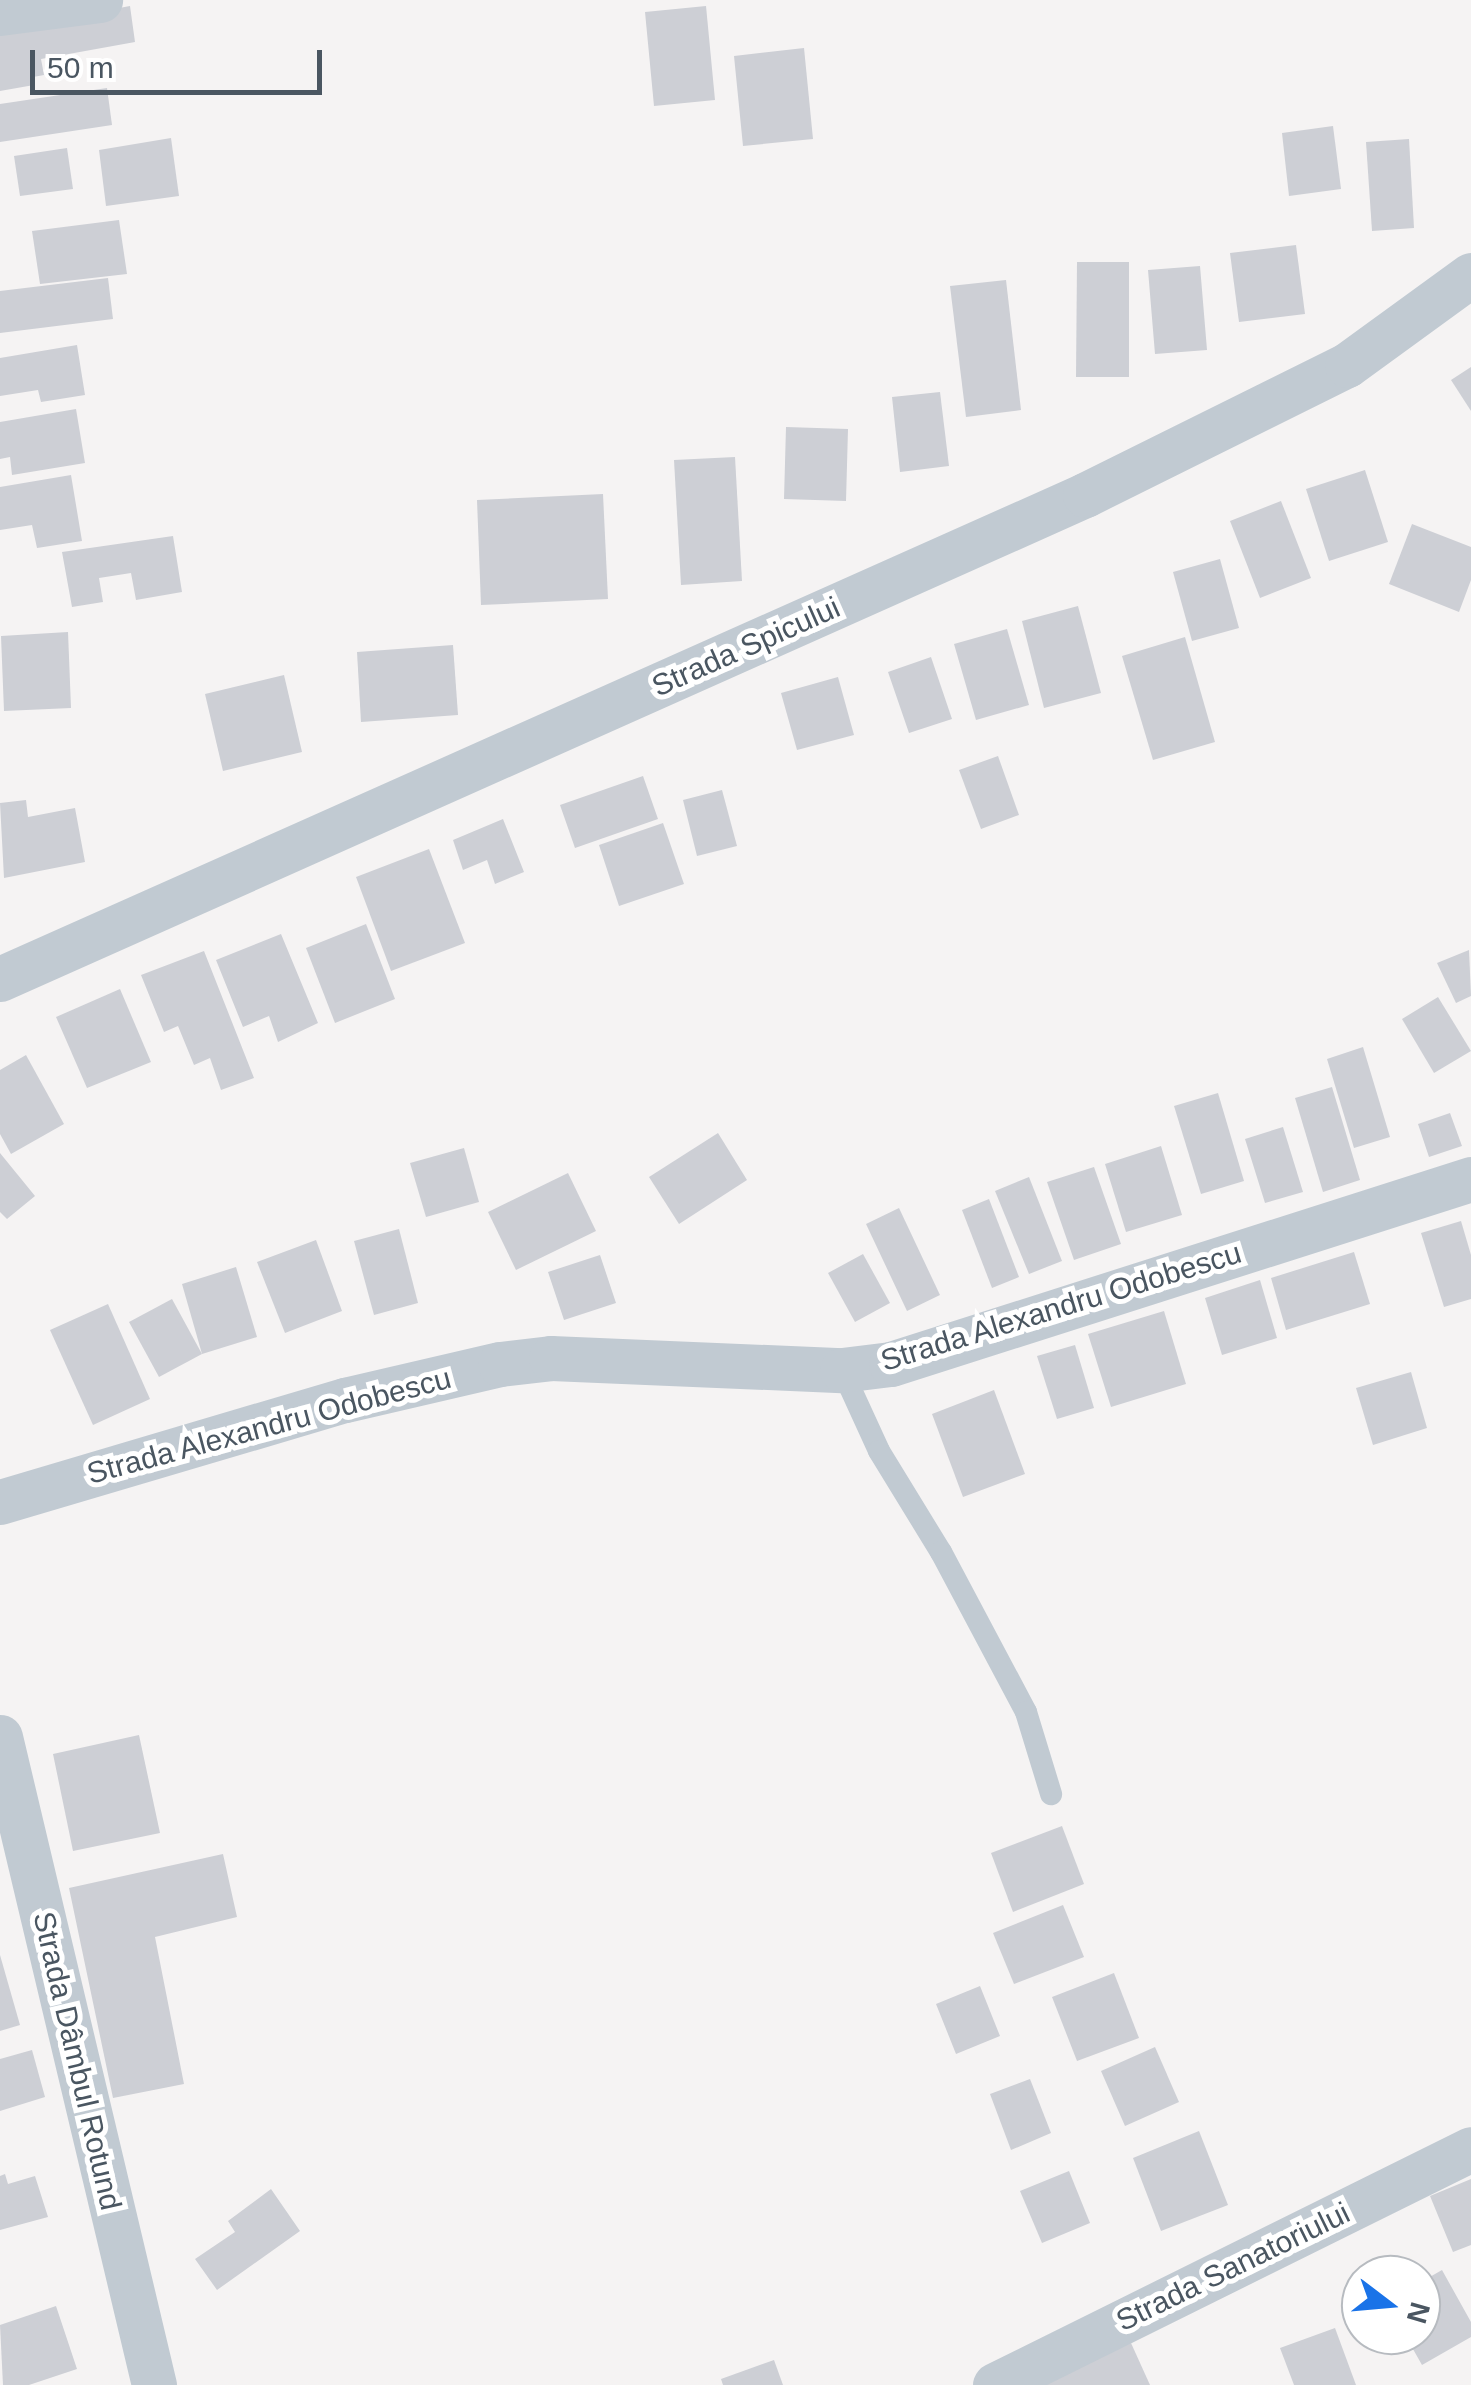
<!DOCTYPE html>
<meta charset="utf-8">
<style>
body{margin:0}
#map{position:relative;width:1471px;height:2385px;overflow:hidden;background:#f5f3f3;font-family:Arial,sans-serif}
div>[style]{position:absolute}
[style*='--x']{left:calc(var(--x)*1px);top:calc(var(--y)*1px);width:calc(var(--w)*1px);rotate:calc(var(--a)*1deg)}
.building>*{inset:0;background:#cdcfd5}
.service>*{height:22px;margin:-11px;padding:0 11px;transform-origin:11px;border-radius:11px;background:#c1cad2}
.minor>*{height:45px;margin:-22.5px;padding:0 22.5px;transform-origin:22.5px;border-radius:22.5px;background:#c1cad2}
span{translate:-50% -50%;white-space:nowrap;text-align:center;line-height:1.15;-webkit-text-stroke:10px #fff;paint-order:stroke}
.street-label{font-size:30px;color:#4a5661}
.north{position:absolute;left:1341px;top:2255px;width:100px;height:100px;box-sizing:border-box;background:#fff;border:2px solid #b7bbc0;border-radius:50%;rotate:106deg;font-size:28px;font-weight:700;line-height:40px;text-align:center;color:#4a5661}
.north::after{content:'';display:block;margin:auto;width:35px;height:45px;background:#1a73e8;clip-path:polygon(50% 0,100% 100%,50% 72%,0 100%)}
.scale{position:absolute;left:30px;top:50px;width:292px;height:45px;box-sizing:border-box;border:5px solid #4a5661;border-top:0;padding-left:12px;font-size:30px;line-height:35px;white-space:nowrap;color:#4a5661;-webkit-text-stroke:8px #fff;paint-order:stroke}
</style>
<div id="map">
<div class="building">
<i style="clip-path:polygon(130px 6px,135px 42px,41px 59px,44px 75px,33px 77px,34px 85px,0 91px,0 30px)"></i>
<i style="clip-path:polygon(706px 6px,715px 100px,654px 106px,645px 12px)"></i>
<i style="clip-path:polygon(804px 48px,813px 139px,743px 146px,734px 56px)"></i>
<i style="clip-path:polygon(107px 88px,112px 125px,0 142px,0 104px)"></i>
<i style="clip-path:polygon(1333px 126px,1341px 189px,1289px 196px,1282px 133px)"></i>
<i style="clip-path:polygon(171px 138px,179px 196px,106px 206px,99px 150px)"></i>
<i style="clip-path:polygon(1409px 139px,1414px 228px,1372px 231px,1366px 142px)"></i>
<i style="clip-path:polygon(67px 148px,73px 189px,20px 196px,14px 156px)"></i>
<i style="clip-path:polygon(119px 220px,127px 274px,40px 284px,32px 231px)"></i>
<i style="clip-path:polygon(1296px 245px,1305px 314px,1239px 322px,1230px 253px)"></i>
<i style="clip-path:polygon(1077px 262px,1129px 262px,1129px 377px,1076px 377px)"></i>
<i style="clip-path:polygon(1200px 266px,1207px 350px,1155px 354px,1148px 270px)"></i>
<i style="clip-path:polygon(108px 278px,113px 319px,0 333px,0 291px)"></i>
<i style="clip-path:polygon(1006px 280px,1021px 410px,966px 417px,950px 286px)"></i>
<i style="clip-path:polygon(77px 345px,85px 395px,41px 402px,38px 390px,0 396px,0 358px)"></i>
<i style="clip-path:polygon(1471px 367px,1471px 411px,1451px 380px)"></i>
<i style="clip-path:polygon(940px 392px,949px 466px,900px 472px,892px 397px)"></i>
<i style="clip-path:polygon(76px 409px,85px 463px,12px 475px,10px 457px,0 459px,0 422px)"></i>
<i style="clip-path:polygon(786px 427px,848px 429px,846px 501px,784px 499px)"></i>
<i style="clip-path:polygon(735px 457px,742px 581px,681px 585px,674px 460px)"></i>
<i style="clip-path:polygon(1365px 470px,1388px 542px,1329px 561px,1306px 489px)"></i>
<i style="clip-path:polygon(71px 475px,82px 541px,37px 548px,32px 525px,0 530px,0 487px)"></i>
<i style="clip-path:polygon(603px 494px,608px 599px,481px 605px,477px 500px)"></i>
<i style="clip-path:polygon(1281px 501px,1311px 578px,1260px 598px,1230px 521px)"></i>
<i style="clip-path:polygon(1412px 524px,1471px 547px,1471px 580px,1459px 612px,1389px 584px)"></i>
<i style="clip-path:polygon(173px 536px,182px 592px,136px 600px,131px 573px,99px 578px,103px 602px,72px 607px,62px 552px)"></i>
<i style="clip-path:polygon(1220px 559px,1239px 628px,1192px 641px,1173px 572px)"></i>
<i style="clip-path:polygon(1078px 606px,1101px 693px,1044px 708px,1022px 621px)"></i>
<i style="clip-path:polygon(1007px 629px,1029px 705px,976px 720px,954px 644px)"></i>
<i style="clip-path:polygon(68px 632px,71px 708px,4px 711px,1px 636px)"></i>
<i style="clip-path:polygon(1185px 637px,1215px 742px,1153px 760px,1122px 656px)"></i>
<i style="clip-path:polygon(453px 645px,458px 715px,361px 722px,357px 652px)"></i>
<i style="clip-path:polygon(931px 657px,952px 719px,909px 733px,888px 672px)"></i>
<i style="clip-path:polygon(284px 675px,302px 752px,223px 771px,205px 694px)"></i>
<i style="clip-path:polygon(838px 677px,854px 735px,797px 750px,781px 693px)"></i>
<i style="clip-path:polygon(998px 756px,1019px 815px,981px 829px,959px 770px)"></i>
<i style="clip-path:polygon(643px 776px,658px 819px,575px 848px,560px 805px)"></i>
<i style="clip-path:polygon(722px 790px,737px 846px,697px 856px,683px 800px)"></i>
<i style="clip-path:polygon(26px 800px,28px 817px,75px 808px,85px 862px,4px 878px,0 803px)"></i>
<i style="clip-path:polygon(503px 819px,524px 872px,495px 884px,487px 860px,463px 870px,453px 840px)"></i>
<i style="clip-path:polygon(663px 823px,684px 884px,619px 906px,599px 845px)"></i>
<i style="clip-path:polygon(429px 849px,465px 943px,391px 971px,356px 877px)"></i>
<i style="clip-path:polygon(366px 924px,395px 999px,335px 1023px,306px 948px)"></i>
<i style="clip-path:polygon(281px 934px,318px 1023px,278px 1042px,269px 1016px,243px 1027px,216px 960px)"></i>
<i style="clip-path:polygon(1469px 950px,1471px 996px,1456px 1003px,1437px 963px)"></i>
<i style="clip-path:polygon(204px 951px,254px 1078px,221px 1090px,210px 1058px,194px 1065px,178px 1026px,164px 1032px,141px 975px)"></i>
<i style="clip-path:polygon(120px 989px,151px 1062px,87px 1088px,56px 1017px)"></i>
<i style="clip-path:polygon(1438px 997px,1471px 1051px,1434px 1073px,1402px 1019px)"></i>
<i style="clip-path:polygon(1363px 1047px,1390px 1137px,1354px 1148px,1327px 1059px)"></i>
<i style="clip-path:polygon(26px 1055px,64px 1124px,11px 1154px,0 1134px,0 1070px)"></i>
<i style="clip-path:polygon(1332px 1087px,1360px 1180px,1323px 1192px,1295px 1098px)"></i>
<i style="clip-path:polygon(1218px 1093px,1244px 1181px,1201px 1194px,1174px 1106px)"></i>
<i style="clip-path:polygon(1450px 1113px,1462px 1146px,1429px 1157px,1418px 1124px)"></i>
<i style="clip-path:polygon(1283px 1127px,1303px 1192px,1265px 1203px,1245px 1139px)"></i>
<i style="clip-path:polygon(718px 1133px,747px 1180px,679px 1224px,649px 1177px)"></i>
<i style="clip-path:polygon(1161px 1146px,1182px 1215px,1126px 1232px,1105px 1164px)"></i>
<i style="clip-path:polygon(464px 1148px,479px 1202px,426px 1217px,410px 1163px)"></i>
<i style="clip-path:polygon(0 1153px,35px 1196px,7px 1219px,0 1212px)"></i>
<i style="clip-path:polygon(1094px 1167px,1121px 1244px,1074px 1260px,1047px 1182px)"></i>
<i style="clip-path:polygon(568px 1173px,596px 1231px,516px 1270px,488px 1212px)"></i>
<i style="clip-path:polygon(1029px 1177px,1062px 1261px,1029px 1274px,995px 1191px)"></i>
<i style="clip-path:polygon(989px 1199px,1019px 1277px,992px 1288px,962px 1210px)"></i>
<i style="clip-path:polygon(899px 1208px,940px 1295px,907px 1311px,866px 1224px)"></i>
<i style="clip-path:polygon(1461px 1221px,1471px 1255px,1471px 1299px,1444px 1307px,1421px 1233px)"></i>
<i style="clip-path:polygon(399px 1229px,418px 1303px,374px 1315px,354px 1241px)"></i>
<i style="clip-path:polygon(316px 1240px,342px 1311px,285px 1333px,257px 1262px)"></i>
<i style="clip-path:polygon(1354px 1252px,1370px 1304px,1286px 1330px,1271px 1278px)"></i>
<i style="clip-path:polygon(863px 1254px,890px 1303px,855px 1322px,828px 1273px)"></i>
<i style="clip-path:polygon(600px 1255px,616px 1303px,564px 1320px,548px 1272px)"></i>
<i style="clip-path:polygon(236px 1267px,257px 1337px,202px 1354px,182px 1284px)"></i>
<i style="clip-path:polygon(1260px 1280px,1277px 1338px,1222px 1355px,1205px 1298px)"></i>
<i style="clip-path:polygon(172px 1299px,202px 1354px,159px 1377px,129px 1322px)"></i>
<i style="clip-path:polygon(108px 1304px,150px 1399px,93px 1425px,50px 1330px)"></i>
<i style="clip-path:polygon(1164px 1311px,1186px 1384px,1111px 1407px,1088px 1334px)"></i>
<i style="clip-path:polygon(1075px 1345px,1094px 1408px,1057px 1419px,1037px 1356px)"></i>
<i style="clip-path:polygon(1411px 1372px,1427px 1428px,1373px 1445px,1356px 1388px)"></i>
<i style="clip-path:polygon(994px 1390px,1025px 1474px,963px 1497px,932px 1414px)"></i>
<i style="clip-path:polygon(139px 1735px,160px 1833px,73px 1851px,53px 1754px)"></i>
<i style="clip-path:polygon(1062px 1826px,1084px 1884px,1013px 1912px,991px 1853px)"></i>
<i style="clip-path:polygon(223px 1854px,237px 1917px,155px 1937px,184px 2084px,113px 2098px,69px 1888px)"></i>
<i style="clip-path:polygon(1063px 1905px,1084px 1957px,1014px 1984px,993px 1933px)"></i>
<i style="clip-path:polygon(0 1955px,20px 2025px,0 2031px)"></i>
<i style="clip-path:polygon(1114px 1973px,1139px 2038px,1077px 2061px,1052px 1997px)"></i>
<i style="clip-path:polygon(980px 1986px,1000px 2036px,956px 2054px,936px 2004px)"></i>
<i style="clip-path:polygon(1155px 2047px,1179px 2102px,1125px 2126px,1101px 2071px)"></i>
<i style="clip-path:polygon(32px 2050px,45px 2097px,0 2111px,0 2059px)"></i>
<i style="clip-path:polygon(1030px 2079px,1051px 2133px,1011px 2150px,990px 2094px)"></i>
<i style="clip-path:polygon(1199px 2131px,1228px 2205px,1161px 2231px,1133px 2158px)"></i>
<i style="clip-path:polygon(1069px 2171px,1090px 2223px,1042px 2243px,1020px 2191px)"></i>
<i style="clip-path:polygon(5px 2174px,8px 2184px,35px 2176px,48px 2217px,0 2230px,0 2176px)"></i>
<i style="clip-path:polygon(1471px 2179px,1471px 2245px,1453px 2252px,1430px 2196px)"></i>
<i style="clip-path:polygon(271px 2189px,300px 2231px,217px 2290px,195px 2259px,235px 2232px,228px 2221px)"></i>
<i style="clip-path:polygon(1442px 2270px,1471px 2322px,1471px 2337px,1422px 2365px,1405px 2335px,1421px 2335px,1421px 2282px)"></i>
<i style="clip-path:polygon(56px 2306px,77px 2369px,29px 2385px,3px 2385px,0 2325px)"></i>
<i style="clip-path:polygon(1335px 2328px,1356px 2385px,1294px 2385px,1280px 2348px)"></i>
<i style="clip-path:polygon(1131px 2343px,1150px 2385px,1035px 2385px)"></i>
<i style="clip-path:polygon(774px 2360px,783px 2385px,723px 2385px,721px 2379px)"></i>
</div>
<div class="service">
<i style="--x:842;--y:1370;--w:89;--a:65.4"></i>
<i style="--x:879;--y:1451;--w:119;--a:58.5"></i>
<i style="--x:941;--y:1552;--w:181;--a:62"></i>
<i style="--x:1026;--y:1712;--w:86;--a:73"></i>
</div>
<div class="minor">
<i style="--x:0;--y:13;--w:101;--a:-7.4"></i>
<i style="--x:0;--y:979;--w:1188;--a:-24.04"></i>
<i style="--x:1085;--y:495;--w:292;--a:-26.4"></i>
<i style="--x:1347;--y:365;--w:153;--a:-36"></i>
<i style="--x:0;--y:1502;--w:360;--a:-16.5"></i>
<i style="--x:345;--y:1400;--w:159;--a:-13.1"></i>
<i style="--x:500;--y:1364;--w:51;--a:-6.7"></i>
<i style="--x:551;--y:1358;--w:291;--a:2.4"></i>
<i style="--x:842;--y:1370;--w:49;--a:-7"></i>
<i style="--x:891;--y:1364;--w:609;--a:-17.69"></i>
<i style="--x:0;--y:1737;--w:666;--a:76.63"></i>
<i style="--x:995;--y:2385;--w:531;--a:-26.37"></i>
</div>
<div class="street-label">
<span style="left:746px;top:647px;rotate:-24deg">Strada Spicului</span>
<span style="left:1061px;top:1307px;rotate:-17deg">Strada Alexandru Odobescu</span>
<span style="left:269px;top:1426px;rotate:-15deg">Strada Alexandru Odobescu</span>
<span style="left:77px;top:2061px;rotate:77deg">Strada Dâmbul Rotund</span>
<span style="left:1233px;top:2267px;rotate:-26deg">Strada Sanatoriului</span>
</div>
<div class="north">N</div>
<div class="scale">50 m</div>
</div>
